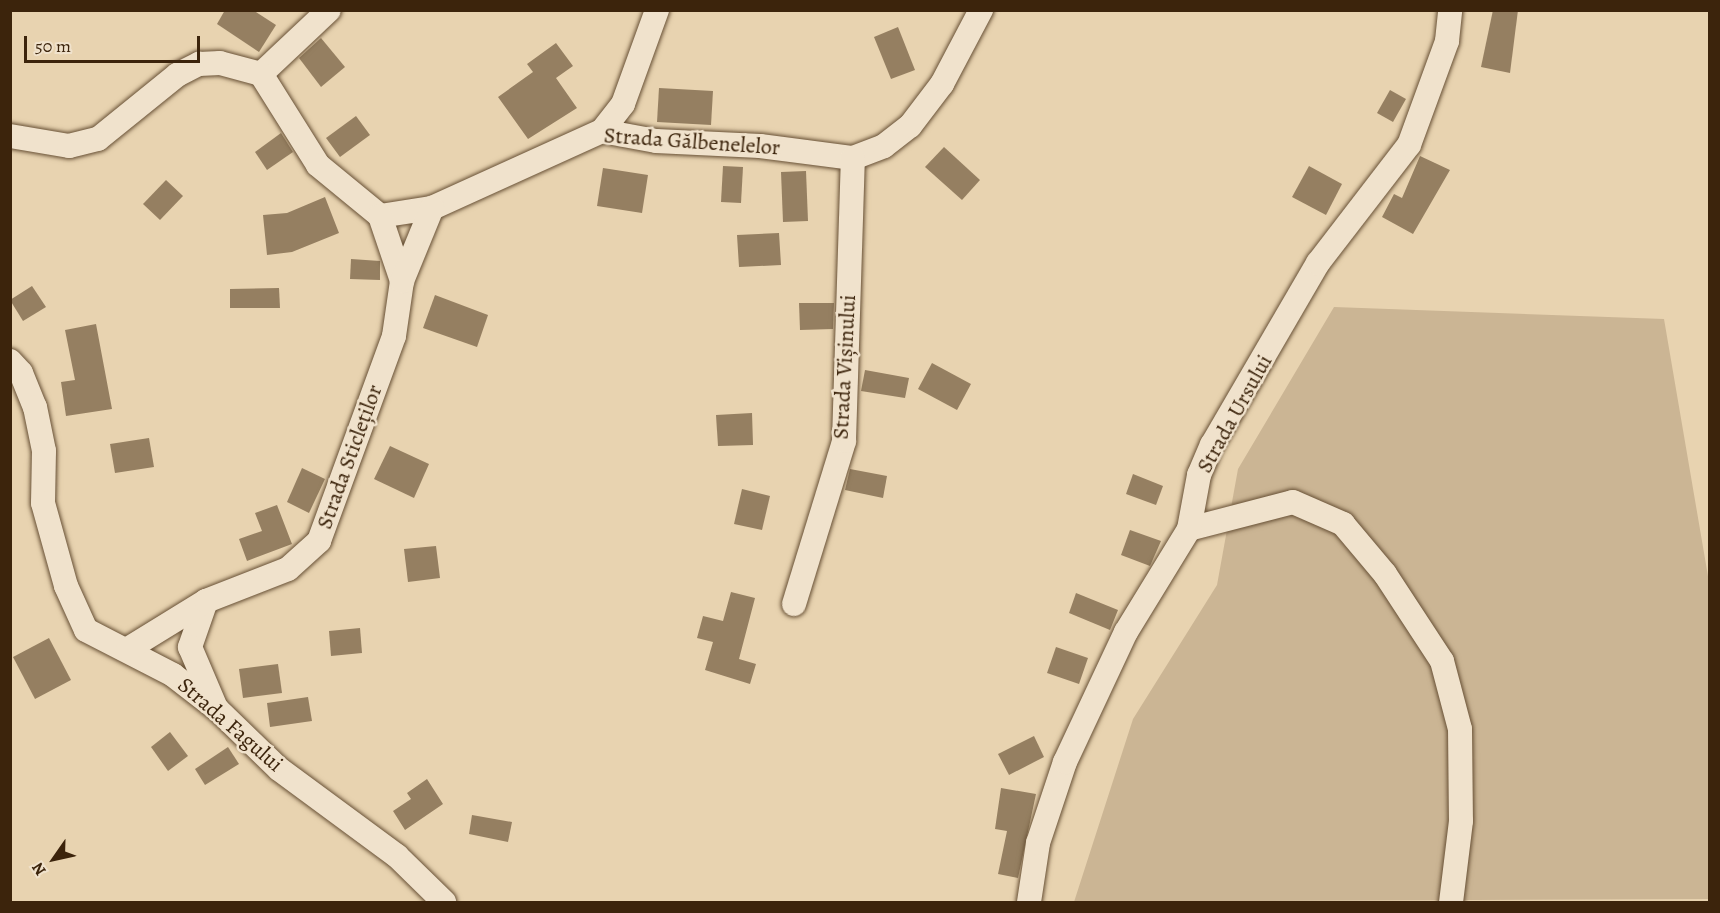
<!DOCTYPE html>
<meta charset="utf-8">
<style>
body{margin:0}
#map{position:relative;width:1720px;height:913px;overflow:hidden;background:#e8d3b0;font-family:Alegreya,serif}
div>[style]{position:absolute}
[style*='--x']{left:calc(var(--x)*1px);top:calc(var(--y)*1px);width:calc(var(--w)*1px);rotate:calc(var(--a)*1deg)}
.green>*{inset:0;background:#cbb594}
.building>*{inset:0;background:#957f61}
.roads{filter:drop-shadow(0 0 2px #675035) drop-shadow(0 0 2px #675035)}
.street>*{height:24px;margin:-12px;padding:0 12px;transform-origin:12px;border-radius:12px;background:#f0e2cc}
span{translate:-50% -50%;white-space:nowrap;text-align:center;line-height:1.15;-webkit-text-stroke:5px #f0e2cc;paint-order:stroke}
.street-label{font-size:22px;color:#3c240c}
.frame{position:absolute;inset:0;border:12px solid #3c240c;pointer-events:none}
.north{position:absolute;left:24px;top:829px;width:60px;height:60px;-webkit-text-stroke:4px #f0e2cc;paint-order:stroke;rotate:236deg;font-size:16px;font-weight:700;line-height:24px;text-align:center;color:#3c240c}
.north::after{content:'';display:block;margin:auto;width:21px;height:27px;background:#3c240c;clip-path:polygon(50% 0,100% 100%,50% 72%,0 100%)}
.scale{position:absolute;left:24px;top:36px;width:176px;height:27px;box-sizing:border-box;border:3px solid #3c240c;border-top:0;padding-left:8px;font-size:18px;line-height:21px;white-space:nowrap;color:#3c240c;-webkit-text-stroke:4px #f0e2cc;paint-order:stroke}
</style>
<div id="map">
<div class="green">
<i style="clip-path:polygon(1334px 307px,1664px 319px,1709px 582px,1709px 899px,1074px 902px,1133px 719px,1217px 585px,1238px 469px)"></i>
</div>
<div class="building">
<i style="clip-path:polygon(225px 10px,253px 10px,276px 25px,259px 52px,217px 24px)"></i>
<i style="clip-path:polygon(1493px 10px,1518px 10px,1510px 73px,1481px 67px)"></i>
<i style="clip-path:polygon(898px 27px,915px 70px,891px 79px,874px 37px)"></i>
<i style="clip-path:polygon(321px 38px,345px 67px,321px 87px,299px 58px)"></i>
<i style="clip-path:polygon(556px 43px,573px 66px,556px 78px,577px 108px,528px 139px,498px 97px,533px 72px,527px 64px)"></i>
<i style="clip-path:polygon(659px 88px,713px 91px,711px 125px,657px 122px)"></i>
<i style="clip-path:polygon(1390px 90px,1406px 99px,1393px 122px,1377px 113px)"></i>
<i style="clip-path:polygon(356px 116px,370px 135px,340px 157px,326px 138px)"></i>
<i style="clip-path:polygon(281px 133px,293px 152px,267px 170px,255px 152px)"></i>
<i style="clip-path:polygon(944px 147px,980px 180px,962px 200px,925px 167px)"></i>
<i style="clip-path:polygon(1420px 156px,1450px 170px,1413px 234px,1382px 217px,1394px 194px,1402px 198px)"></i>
<i style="clip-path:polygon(723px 166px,743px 167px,741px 203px,721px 202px)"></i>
<i style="clip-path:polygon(1309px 166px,1342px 184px,1326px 215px,1292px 197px)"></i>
<i style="clip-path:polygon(603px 168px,648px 175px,642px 213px,597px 206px)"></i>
<i style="clip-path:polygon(806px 171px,808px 221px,783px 222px,781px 172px)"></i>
<i style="clip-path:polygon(166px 180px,183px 196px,160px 220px,143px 204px)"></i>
<i style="clip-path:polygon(325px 197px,339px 233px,292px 252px,267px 255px,263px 215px,287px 213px)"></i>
<i style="clip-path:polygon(779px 233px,781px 265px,739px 267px,737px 235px)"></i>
<i style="clip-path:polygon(351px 259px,380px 261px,380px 280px,350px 279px)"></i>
<i style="clip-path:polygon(32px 286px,46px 307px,23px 321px,10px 300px)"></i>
<i style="clip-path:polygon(279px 288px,280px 308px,230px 308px,230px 289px)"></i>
<i style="clip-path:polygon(435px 295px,488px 315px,477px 347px,423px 328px)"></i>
<i style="clip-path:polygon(799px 303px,834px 303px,833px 329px,800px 330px)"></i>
<i style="clip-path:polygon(96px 324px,112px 409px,66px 416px,61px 382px,75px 380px,65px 330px)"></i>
<i style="clip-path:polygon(932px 363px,971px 384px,957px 410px,918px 389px)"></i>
<i style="clip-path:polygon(865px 370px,909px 378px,905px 398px,861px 391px)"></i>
<i style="clip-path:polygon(752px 413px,753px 445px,718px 446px,716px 415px)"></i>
<i style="clip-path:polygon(149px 438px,154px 467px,115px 473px,110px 444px)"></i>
<i style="clip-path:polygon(390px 446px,429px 464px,414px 498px,374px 479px)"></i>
<i style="clip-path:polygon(302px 468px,325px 479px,309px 513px,287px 502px)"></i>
<i style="clip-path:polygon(850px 469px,887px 476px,883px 498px,845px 490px)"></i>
<i style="clip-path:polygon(1133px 474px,1163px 486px,1156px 505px,1126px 494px)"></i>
<i style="clip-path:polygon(742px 489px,770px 496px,762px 530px,734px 524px)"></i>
<i style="clip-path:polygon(277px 505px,292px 544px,247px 561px,239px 539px,262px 531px,255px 513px)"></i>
<i style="clip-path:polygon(1130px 530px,1161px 541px,1150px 566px,1121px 555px)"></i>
<i style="clip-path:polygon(436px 546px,440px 578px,408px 582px,404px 549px)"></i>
<i style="clip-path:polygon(731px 592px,755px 598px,739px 659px,756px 664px,750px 684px,705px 670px,713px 642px,697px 638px,703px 616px,723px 621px)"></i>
<i style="clip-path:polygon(1076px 593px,1118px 610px,1110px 630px,1069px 613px)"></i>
<i style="clip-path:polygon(360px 628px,362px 653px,331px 656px,329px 631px)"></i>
<i style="clip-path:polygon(49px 638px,71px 680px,35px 699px,13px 657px)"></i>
<i style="clip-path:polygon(1056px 647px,1088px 658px,1079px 684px,1047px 673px)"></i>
<i style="clip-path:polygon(278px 664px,282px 693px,243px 698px,239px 669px)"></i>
<i style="clip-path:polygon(308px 697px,312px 721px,270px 727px,267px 703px)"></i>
<i style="clip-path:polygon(170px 732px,188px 756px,168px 771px,151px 747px)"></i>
<i style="clip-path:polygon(1034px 736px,1044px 757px,1009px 775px,998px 754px)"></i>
<i style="clip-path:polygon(228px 747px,239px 764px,205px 785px,195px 769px)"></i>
<i style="clip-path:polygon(427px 779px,443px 804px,405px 830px,393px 811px,411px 799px,407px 793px)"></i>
<i style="clip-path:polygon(1001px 788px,1036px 794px,1018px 878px,998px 874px,1007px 831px,995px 829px)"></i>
<i style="clip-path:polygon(472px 815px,512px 822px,508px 842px,469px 834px)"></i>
</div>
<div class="roads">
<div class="street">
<i style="--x:261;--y:74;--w:93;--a:-43.3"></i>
<i style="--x:602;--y:131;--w:34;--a:-52"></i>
<i style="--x:623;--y:104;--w:100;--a:-70.1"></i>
<i style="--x:10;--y:136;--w:60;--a:9.6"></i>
<i style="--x:69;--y:146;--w:30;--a:-14"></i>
<i style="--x:98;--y:139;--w:102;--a:-39"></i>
<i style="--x:177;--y:75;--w:25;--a:-27"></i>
<i style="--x:199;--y:64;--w:21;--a:-3"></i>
<i style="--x:220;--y:63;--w:42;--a:15"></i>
<i style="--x:261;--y:74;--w:107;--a:57.9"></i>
<i style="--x:318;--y:165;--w:80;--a:39.4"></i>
<i style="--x:380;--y:216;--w:53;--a:-8.7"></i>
<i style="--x:432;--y:208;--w:187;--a:-24.4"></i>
<i style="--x:602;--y:131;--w:55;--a:10.5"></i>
<i style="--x:656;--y:141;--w:104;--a:2.8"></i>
<i style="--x:760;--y:146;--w:94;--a:7.4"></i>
<i style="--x:853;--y:158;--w:33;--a:-21"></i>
<i style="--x:884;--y:146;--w:33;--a:-38"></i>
<i style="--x:910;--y:126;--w:53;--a:-52.7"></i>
<i style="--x:942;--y:84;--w:84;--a:-62.2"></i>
<i style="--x:380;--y:216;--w:69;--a:71.3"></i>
<i style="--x:10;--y:361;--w:16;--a:47"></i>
<i style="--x:21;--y:373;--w:37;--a:68"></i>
<i style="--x:35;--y:407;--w:45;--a:78.4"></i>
<i style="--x:44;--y:451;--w:52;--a:91.1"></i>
<i style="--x:43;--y:503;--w:86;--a:74.5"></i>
<i style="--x:66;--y:586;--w:48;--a:65.6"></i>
<i style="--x:86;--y:630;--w:98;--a:27.3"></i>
<i style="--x:173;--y:675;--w:56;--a:37.7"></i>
<i style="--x:217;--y:709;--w:86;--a:44.1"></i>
<i style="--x:279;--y:769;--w:147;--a:36.4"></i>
<i style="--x:397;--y:856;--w:66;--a:44.4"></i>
<i style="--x:1189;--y:529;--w:107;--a:-14.6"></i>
<i style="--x:1293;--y:502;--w:55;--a:23.7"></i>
<i style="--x:1343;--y:524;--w:65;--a:50"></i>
<i style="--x:1385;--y:574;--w:104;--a:56.8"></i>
<i style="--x:1442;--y:661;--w:70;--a:75.2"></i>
<i style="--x:1460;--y:729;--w:92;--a:89.4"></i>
<i style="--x:1461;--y:821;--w:82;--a:97"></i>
<i style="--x:206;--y:601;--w:49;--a:109.2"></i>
<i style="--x:190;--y:647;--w:66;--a:66.9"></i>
<i style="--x:794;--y:604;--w:170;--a:-72.9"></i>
<i style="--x:844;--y:441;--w:283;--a:-88.2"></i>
<i style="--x:128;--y:649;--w:92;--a:-31.6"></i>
<i style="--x:206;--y:601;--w:88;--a:-21.3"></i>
<i style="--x:288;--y:569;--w:42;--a:-42.1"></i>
<i style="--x:319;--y:541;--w:218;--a:-69.9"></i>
<i style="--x:394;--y:336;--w:56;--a:-81.7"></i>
<i style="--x:402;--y:281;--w:79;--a:-67.7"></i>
<i style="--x:1029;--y:902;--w:60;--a:-81.3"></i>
<i style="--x:1038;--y:843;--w:85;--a:-71.6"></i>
<i style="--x:1065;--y:762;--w:144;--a:-64.9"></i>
<i style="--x:1126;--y:632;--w:121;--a:-58.5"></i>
<i style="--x:1189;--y:529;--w:55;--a:-79.5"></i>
<i style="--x:1199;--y:475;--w:33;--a:-67"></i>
<i style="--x:1212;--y:445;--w:211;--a:-59.8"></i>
<i style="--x:1318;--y:263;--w:149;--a:-52.4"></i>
<i style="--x:1409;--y:145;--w:111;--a:-69.9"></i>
<i style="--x:1447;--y:41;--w:31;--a:-84"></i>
</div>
</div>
<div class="street-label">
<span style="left:692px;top:142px;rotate:4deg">Strada Gălbenelelor</span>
<span style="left:845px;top:367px;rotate:-87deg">Strada Vișinului</span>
<span style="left:1235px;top:414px;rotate:-61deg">Strada Ursului</span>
<span style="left:350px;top:457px;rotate:-70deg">Strada Sticleților</span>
<span style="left:230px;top:725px;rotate:41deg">Strada Fagului</span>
</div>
<div class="frame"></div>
<div class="north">N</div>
<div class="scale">50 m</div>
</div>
